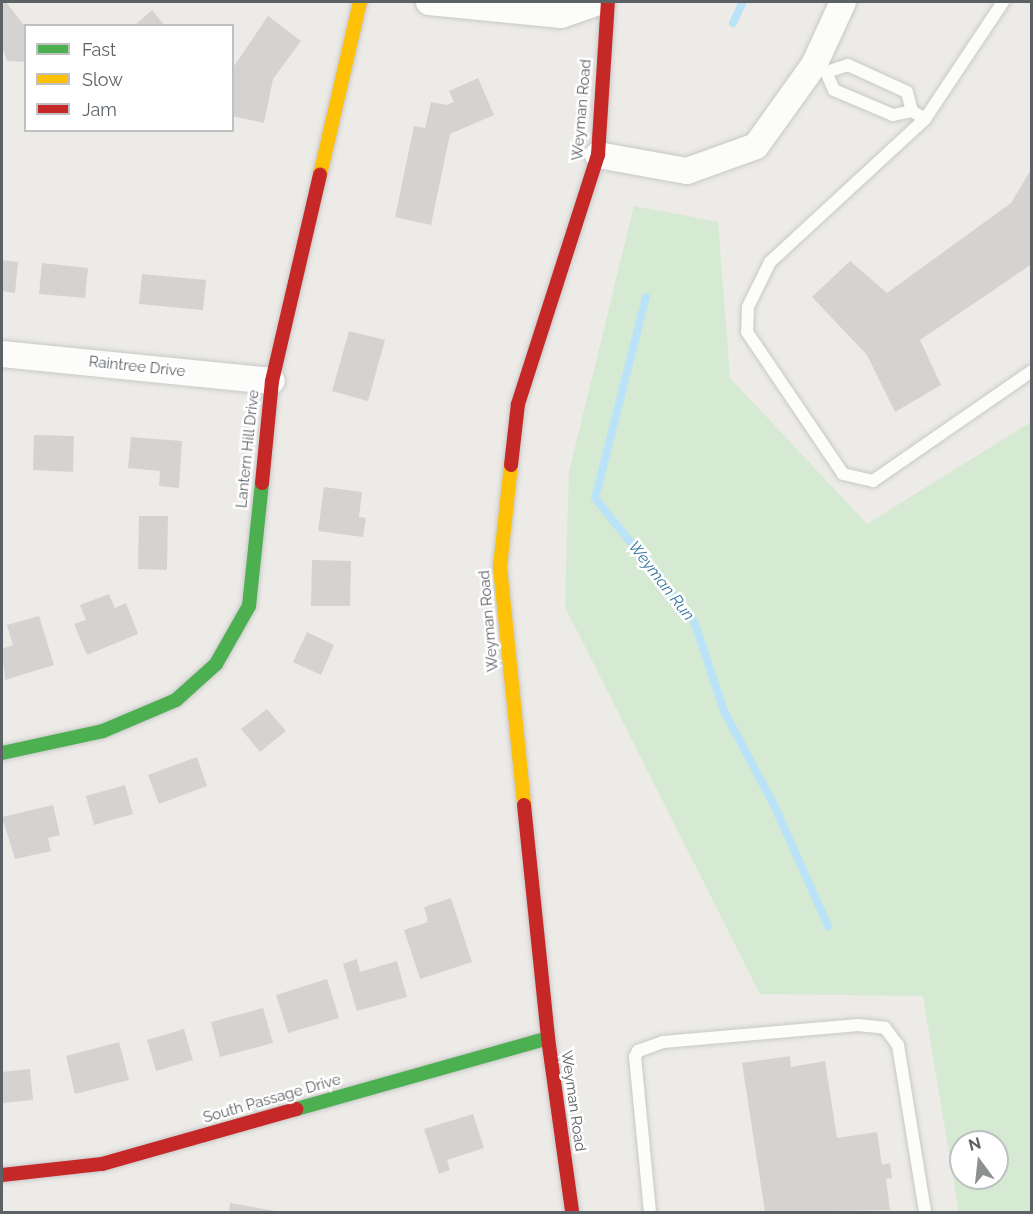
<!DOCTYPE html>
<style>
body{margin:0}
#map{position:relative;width:1033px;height:1214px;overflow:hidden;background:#ecebe7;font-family:Raleway,sans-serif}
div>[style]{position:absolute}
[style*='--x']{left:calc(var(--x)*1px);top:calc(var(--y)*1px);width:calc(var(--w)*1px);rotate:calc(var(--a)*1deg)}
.green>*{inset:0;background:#d6e9d2}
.stream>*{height:8px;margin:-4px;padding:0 4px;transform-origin:4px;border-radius:4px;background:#bae3f8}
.building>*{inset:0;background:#d4d3d1}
.roads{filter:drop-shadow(0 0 2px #c8c8c8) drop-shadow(0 0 2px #c8c8c8)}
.lane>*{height:12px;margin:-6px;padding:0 6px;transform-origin:6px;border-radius:6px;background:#fcfcfb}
.street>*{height:26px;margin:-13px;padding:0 13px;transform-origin:13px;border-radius:13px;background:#fcfcfb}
.fast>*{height:14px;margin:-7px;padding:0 7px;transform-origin:7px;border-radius:7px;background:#4caf50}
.slow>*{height:14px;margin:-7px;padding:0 7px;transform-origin:7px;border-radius:7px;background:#ffc107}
.jam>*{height:14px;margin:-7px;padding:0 7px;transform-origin:7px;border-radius:7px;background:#c62828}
span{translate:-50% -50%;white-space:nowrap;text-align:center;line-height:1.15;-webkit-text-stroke:5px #fff;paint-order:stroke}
.street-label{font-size:15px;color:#5c6165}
.water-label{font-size:16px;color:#3b77a0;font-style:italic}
.frame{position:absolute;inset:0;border:3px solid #5c6165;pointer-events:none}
.legend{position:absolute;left:24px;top:24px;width:210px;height:108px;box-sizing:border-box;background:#fff;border:2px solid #bec0c1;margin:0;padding:8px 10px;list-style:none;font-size:18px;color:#5c6165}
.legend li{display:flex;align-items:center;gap:12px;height:30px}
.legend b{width:30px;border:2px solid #bec0c1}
.north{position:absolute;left:949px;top:1130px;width:60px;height:60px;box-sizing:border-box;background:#fff;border:2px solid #bec0c1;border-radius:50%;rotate:345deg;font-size:16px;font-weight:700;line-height:24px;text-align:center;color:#5c6165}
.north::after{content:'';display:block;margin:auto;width:21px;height:27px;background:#8e9192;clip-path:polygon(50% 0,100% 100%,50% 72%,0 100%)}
</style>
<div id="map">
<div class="green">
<i style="clip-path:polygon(evenodd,634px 206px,718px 222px,730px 378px,867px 524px,1031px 422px,1031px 1212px,959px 1212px,923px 996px,760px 994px,565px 607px,569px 472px,634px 206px,961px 1142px,997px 1142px,997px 1178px,961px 1178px,961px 1142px)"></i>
</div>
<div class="stream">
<i style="--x:733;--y:23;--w:23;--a:-65"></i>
<i style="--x:646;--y:297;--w:207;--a:104.2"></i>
<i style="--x:595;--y:498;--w:158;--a:51.2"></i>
<i style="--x:694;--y:621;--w:95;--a:71.6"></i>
<i style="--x:724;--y:711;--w:104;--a:62"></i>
<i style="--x:773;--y:803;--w:135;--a:65.9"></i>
</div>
<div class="building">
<i style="clip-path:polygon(2px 2px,6px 2px,26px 28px,26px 62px,7px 61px,2px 46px)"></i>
<i style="clip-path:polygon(152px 10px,165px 26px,134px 26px)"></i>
<i style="clip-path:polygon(268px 16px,301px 41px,273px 79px,264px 123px,232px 116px,232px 69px)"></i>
<i style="clip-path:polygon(478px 78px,494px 115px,450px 134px,431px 225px,395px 217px,414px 126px,425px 128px,431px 102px,447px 105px,454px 102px,449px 91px)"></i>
<i style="clip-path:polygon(1032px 168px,1032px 264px,920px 340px,941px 385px,895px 412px,867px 355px,812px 297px,850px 261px,887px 293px,1011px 203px)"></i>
<i style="clip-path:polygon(2px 260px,18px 262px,15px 293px,2px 291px)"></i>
<i style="clip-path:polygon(42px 263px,88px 268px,85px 298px,39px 294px)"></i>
<i style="clip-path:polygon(142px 274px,206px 280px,203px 310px,139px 304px)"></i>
<i style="clip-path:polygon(349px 331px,385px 340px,368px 401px,332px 391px)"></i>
<i style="clip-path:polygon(34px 435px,74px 436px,73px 472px,33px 470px)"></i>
<i style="clip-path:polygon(131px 437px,182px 441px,179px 488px,159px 486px,160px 471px,128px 468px)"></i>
<i style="clip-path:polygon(324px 487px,362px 492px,359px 517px,366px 518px,363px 537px,318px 531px)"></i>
<i style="clip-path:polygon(139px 516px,168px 516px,167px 570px,138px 569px)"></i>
<i style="clip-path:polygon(312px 560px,351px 561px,350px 606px,311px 606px)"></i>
<i style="clip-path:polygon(109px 594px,115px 608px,126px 603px,138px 634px,87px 655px,74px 624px,86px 620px,80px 605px)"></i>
<i style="clip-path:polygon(39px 616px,54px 665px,5px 680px,2px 649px,13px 645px,7px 625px)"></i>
<i style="clip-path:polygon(307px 632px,334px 645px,321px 675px,293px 662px)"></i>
<i style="clip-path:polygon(267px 709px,286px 731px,260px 752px,241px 729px)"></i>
<i style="clip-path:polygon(197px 757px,207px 786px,159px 804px,148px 775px)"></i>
<i style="clip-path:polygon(125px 785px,133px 814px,94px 825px,86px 796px)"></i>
<i style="clip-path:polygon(53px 805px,60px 835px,48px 838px,51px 851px,15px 859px,2px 817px)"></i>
<i style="clip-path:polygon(451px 898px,472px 962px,420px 979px,404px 930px,428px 922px,424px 907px)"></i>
<i style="clip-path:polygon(357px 959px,360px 972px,397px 961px,407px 997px,357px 1011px,343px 964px)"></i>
<i style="clip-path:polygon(327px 979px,339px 1018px,288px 1033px,276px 995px)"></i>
<i style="clip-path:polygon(263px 1008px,273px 1043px,220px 1057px,211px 1022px)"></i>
<i style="clip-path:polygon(184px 1029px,193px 1060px,156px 1071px,147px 1040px)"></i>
<i style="clip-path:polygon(119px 1042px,129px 1080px,75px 1094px,66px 1056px)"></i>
<i style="clip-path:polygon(790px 1056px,791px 1067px,825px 1061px,837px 1138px,877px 1132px,882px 1165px,890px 1163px,892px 1178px,886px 1179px,890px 1210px,765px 1212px,742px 1063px)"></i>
<i style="clip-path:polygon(30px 1069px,33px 1100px,2px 1103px,2px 1072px)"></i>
<i style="clip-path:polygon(473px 1114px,484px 1148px,447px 1160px,450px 1170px,439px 1174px,424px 1129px)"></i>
<i style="clip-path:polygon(230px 1203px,276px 1211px,276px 1212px,229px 1212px)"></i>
</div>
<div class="roads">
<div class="lane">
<i style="--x:814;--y:65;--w:14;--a:30"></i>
<i style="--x:826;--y:72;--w:20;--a:66"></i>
<i style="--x:834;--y:90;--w:64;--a:23"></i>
<i style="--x:893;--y:115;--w:19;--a:-12"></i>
<i style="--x:912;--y:111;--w:20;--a:-105"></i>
<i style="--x:907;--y:92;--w:65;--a:-155.4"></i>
<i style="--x:848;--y:65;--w:23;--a:162"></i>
<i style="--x:912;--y:111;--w:15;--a:32"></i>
<i style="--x:925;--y:119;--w:211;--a:137.3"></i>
<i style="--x:770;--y:262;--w:50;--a:116.1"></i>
<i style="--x:748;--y:307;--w:25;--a:92"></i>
<i style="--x:747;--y:332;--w:171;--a:55.9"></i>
<i style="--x:843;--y:474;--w:31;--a:13"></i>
<i style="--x:873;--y:481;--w:193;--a:-34.7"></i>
<i style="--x:925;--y:119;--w:141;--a:-56.3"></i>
<i style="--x:650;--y:1212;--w:156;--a:-95.5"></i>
<i style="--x:635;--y:1057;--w:7;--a:-63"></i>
<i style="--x:638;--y:1051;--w:27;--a:-20"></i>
<i style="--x:663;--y:1042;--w:196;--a:-5"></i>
<i style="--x:858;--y:1025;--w:27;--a:6"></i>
<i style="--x:885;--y:1028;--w:21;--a:53"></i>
<i style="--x:898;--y:1045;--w:169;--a:80.8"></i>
</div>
<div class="street">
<i style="--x:429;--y:2;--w:133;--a:5.6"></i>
<i style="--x:561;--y:15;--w:39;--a:-19"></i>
<i style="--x:598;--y:155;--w:90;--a:10.2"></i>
<i style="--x:687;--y:171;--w:73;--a:-19.9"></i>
<i style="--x:756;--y:146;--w:100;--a:-54.4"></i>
<i style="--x:814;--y:65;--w:69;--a:-65.3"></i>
<i style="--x:2;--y:354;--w:271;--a:5.7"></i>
</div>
<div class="fast">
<i style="--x:2;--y:753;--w:103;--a:-12.3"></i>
<i style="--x:103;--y:731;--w:79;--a:-23"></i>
<i style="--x:176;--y:700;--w:54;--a:-42"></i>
<i style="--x:216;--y:664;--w:67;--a:-60.4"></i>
<i style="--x:249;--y:606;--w:124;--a:-84"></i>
<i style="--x:296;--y:1109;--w:262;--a:-15.7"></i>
</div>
<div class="slow">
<i style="--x:320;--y:175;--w:178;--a:-77"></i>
<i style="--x:511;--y:465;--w:103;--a:96.2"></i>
<i style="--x:500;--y:567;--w:239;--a:84.2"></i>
</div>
<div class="jam">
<i style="--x:511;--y:465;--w:61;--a:-83.5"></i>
<i style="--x:518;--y:404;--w:262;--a:-72.2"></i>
<i style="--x:598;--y:155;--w:153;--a:-86.3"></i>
<i style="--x:262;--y:483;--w:102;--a:-84.4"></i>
<i style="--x:272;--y:381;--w:212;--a:-76.9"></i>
<i style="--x:524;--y:805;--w:234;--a:84.1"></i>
<i style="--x:548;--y:1038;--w:176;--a:82.1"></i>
<i style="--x:2;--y:1175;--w:101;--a:-6.3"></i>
<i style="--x:102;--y:1164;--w:202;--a:-15.8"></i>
</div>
</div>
<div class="street-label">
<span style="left:582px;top:110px;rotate:-85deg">Weyman Road</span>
<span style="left:137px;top:367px;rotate:6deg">Raintree Drive</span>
<span style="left:248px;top:449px;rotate:-84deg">Lantern Hill Drive</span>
<span style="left:489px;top:621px;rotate:-95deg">Weyman Road</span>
<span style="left:272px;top:1099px;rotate:-16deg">South Passage Drive</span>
<span style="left:573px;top:1101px;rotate:82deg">Weyman Road</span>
</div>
<div class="water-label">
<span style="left:661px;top:581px;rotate:52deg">Weyman Run</span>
</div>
<div class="frame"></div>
<ul class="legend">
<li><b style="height:8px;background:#4caf50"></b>Fast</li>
<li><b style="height:8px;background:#ffc107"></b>Slow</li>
<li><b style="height:8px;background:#c62828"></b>Jam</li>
</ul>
<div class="north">N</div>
</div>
